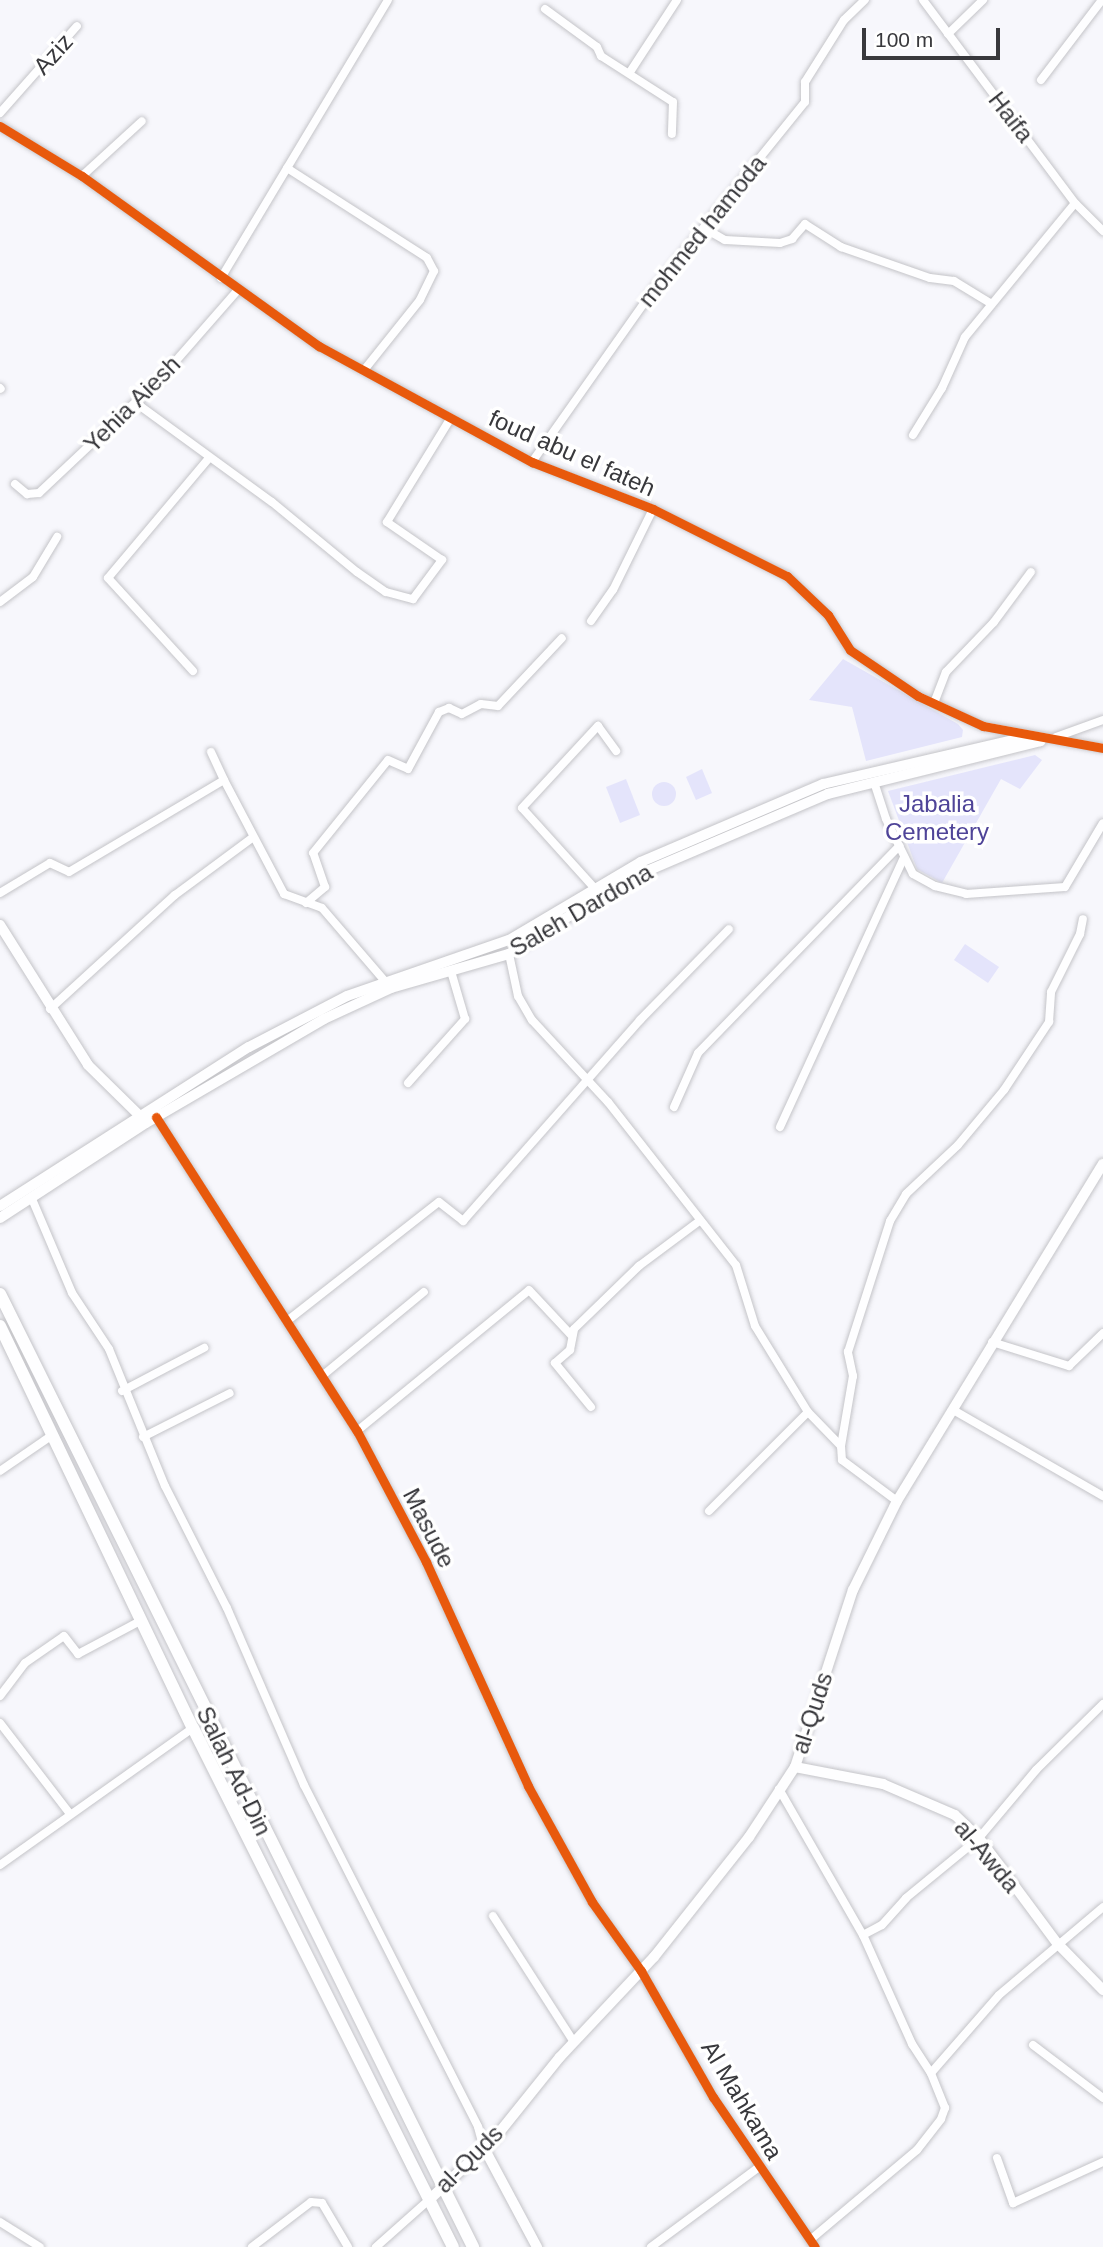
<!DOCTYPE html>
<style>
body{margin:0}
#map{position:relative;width:1103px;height:2247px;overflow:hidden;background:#f7f7fc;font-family:Helvetica,sans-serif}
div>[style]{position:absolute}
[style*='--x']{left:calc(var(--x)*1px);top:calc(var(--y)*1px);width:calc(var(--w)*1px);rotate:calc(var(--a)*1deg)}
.green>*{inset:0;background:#e4e4fb}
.round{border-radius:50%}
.roads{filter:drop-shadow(0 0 2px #c4c4c8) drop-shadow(0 0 2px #c4c4c8)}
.minor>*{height:8px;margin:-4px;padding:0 4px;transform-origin:4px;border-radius:4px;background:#fefeff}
.tertiary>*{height:10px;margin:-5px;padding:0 5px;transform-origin:5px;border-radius:5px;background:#fefeff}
.secondary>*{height:10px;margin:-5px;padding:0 5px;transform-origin:5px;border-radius:5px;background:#fefeff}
.trunk>*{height:12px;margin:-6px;padding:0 6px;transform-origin:6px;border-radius:6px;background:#fefeff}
.cycleway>*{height:9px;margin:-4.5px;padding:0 4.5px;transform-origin:4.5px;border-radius:4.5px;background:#e8590c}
span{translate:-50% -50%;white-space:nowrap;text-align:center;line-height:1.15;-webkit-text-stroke:7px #fff;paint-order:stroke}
.street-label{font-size:24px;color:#38383c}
.park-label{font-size:24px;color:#4f4498}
.scale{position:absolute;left:862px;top:28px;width:138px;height:32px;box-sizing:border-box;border:4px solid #38383c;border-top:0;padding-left:9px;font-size:21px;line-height:24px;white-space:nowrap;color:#38383c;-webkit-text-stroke:5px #fff;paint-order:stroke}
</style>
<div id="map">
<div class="green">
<i style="clip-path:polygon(843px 659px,958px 724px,963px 730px,962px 737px,866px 761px,852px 707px,809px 700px)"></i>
<i style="clip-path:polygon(1035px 755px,1042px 760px,1020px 789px,1001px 779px,942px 883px,917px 869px,888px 791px)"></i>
<i style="clip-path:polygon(702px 769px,712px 793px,696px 800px,686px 777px)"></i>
<i style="clip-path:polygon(626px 779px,640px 815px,620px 823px,606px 787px)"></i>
<i class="round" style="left:652px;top:782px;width:24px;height:24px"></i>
<i style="clip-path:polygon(965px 944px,999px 967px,988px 983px,954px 960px)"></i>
</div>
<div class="roads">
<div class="minor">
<i style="--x:923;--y:0;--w:254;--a:53.2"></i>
<i style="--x:1075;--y:203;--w:40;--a:45"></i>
<i style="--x:545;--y:9;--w:64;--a:36.2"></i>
<i style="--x:597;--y:47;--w:10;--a:66"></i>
<i style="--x:601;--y:56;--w:85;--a:32.6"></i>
<i style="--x:673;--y:102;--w:32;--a:92"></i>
<i style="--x:948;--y:34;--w:49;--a:-44.2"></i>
<i style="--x:630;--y:72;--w:86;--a:-56.9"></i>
<i style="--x:1041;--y:80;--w:101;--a:-52.7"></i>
<i style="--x:0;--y:113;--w:116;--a:-48.5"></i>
<i style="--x:0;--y:126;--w:96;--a:31.4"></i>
<i style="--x:82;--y:176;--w:292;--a:35.7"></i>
<i style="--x:319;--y:346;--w:243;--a:28.6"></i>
<i style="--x:532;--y:462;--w:130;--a:21.2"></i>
<i style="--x:653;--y:509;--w:150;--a:26.6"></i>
<i style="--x:787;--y:576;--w:57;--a:43.6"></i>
<i style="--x:828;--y:615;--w:41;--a:57.8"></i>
<i style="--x:850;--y:650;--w:82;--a:34.1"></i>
<i style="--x:918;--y:696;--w:72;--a:24.8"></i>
<i style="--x:983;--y:726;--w:122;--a:10.4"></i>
<i style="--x:287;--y:168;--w:166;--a:32.7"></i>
<i style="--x:427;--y:258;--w:15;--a:62"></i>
<i style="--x:434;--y:271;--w:32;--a:116"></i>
<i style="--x:420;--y:300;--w:88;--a:128.6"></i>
<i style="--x:82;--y:176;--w:81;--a:-42.5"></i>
<i style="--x:704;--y:228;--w:24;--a:30"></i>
<i style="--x:725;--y:240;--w:55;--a:3.1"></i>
<i style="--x:780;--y:243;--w:13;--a:-18"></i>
<i style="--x:792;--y:239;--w:20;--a:-49"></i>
<i style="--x:805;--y:224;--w:43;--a:32.6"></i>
<i style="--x:841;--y:247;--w:94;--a:19.2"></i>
<i style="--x:930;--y:278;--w:24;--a:7"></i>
<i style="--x:954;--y:281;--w:42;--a:31.4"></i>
<i style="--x:221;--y:278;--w:324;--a:-59"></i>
<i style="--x:0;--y:388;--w:1;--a:45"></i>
<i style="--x:136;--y:403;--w:168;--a:36.1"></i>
<i style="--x:272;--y:502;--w:110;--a:39.5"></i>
<i style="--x:357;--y:572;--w:35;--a:35"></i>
<i style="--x:386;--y:592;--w:28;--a:15"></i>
<i style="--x:413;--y:599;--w:49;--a:-53.4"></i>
<i style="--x:442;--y:560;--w:67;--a:-145.4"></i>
<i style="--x:387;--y:522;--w:121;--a:-58.5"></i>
<i style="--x:913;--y:435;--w:55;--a:-58.3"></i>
<i style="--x:942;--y:388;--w:56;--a:-65.7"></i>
<i style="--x:965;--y:337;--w:173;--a:-50.6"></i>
<i style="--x:532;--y:462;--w:212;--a:-54.8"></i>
<i style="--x:654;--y:289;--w:240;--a:-51.1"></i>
<i style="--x:805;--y:102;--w:20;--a:-90"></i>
<i style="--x:805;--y:82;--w:73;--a:-57.8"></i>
<i style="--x:844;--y:20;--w:29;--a:-44"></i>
<i style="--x:15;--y:484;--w:16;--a:40"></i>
<i style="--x:27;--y:494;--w:12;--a:-5"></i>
<i style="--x:39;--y:493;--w:166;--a:-43.3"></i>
<i style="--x:160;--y:379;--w:118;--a:-48.8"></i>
<i style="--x:0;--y:602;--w:41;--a:-37.1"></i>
<i style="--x:33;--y:577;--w:47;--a:-59"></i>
<i style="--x:591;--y:621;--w:38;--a:-55"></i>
<i style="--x:613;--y:590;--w:90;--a:-63.7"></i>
<i style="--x:193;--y:671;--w:126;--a:-132.4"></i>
<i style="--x:108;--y:578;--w:157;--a:-49.9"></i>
<i style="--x:934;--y:703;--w:33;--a:-69"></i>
<i style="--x:946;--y:672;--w:69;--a:-46.2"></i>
<i style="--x:994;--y:622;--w:62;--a:-53.5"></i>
<i style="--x:1056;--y:737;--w:50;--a:-19.9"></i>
<i style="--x:211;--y:752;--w:31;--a:65"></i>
<i style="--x:874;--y:782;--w:39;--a:72"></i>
<i style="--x:886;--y:819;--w:61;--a:63.9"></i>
<i style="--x:913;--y:874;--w:25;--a:29"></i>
<i style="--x:935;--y:886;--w:32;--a:14"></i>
<i style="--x:966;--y:894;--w:99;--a:-4"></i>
<i style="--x:1065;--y:887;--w:74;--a:-59.3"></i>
<i style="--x:598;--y:892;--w:113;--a:-132.1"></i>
<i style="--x:522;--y:808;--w:112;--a:-47.2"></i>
<i style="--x:598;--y:726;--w:31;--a:54"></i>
<i style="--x:0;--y:893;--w:58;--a:-31"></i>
<i style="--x:50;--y:863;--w:21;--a:25"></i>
<i style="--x:69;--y:872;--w:180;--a:-30.7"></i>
<i style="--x:224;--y:780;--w:129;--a:62.2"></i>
<i style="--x:284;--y:894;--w:40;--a:20.2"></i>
<i style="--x:322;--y:908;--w:103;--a:49.3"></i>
<i style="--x:306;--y:903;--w:25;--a:-40"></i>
<i style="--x:325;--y:887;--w:36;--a:-109"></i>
<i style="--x:313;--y:853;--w:119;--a:-51.1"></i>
<i style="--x:388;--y:760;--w:22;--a:24"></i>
<i style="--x:408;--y:769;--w:65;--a:-61.5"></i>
<i style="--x:439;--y:712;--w:11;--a:-22"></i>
<i style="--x:449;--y:708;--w:14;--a:25"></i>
<i style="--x:462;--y:714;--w:21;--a:-28"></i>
<i style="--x:481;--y:704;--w:17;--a:7"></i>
<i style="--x:498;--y:706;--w:93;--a:-46.7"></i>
<i style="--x:509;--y:954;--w:43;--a:77.9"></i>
<i style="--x:518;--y:996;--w:28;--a:60"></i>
<i style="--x:532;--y:1020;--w:112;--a:47.2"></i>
<i style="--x:608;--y:1102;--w:207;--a:51.9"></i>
<i style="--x:736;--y:1265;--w:64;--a:72.7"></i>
<i style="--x:755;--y:1326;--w:101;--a:58.4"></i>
<i style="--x:808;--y:1412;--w:47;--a:45.9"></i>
<i style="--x:841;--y:1446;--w:14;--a:86"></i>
<i style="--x:842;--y:1460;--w:69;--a:36.7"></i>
<i style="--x:50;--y:1009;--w:169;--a:-42.4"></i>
<i style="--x:175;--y:895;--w:96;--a:-36.5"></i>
<i style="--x:408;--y:1083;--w:86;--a:-48.3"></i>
<i style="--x:465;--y:1019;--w:50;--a:-106.3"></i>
<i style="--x:674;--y:1107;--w:59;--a:-66"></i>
<i style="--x:698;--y:1053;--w:289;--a:-45.8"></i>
<i style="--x:156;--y:1117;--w:373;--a:57.4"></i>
<i style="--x:357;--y:1431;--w:148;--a:62.2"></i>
<i style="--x:426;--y:1562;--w:246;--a:65.5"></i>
<i style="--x:528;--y:1786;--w:132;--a:61.1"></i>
<i style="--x:592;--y:1902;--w:85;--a:54.6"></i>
<i style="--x:641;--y:1971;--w:145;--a:60.3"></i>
<i style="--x:713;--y:2097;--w:181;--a:55.8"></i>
<i style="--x:780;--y:1127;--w:297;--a:-65.3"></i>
<i style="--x:32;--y:1199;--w:102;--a:66.9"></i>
<i style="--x:72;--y:1293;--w:67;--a:56.5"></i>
<i style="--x:109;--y:1349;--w:148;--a:67.8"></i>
<i style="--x:165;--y:1486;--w:137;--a:63.1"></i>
<i style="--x:227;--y:1608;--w:193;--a:66.5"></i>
<i style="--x:304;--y:1785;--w:384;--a:63"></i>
<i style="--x:478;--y:2127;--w:20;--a:75"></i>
<i style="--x:287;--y:1321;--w:193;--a:-38.1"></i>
<i style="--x:439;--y:1202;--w:31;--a:38"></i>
<i style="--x:463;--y:1221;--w:268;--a:-48.6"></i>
<i style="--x:640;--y:1020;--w:127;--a:-45.6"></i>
<i style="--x:992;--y:1342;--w:81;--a:17.3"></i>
<i style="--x:1069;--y:1366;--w:47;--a:-44.1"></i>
<i style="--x:322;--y:1376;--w:132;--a:-39.5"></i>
<i style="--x:122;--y:1391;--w:93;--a:-27.7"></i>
<i style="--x:591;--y:1407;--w:57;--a:-129.3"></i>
<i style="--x:555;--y:1363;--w:20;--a:-41"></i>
<i style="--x:570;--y:1350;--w:21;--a:-79"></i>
<i style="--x:574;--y:1329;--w:91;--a:-44.1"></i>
<i style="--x:639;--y:1266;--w:74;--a:-36.7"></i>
<i style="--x:955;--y:1411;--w:171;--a:29.9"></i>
<i style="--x:357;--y:1431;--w:222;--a:-39.3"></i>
<i style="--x:529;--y:1290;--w:63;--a:46.9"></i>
<i style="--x:143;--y:1437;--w:97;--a:-26.8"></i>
<i style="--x:841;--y:1446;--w:71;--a:-80.3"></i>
<i style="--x:853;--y:1376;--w:25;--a:-102"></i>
<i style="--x:848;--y:1352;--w:138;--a:-72.2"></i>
<i style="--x:890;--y:1221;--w:31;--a:-59"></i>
<i style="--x:906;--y:1194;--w:71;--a:-43.3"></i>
<i style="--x:958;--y:1145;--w:72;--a:-50.1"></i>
<i style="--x:1004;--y:1090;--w:82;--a:-56.5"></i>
<i style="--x:1049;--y:1022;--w:30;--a:-86"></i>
<i style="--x:1051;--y:992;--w:65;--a:-63.4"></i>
<i style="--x:1080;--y:934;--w:15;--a:-79"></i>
<i style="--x:0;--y:1471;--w:62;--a:-34.5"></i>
<i style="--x:709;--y:1511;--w:140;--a:-45"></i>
<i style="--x:0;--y:1696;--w:41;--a:-52.9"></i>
<i style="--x:25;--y:1663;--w:47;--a:-34.7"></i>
<i style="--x:64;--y:1636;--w:23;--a:52"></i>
<i style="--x:78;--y:1654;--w:72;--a:-28"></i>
<i style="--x:0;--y:1723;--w:115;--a:52.4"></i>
<i style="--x:779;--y:1789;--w:168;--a:60.1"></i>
<i style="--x:863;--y:1935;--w:120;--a:65.8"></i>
<i style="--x:912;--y:2044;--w:35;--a:57"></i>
<i style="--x:931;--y:2073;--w:103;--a:-48.9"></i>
<i style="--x:999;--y:1995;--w:136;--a:-40.2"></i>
<i style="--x:0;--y:1865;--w:237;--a:-35.4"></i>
<i style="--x:493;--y:1916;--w:150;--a:57.3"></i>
<i style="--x:863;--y:1935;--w:21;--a:-28"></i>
<i style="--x:882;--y:1925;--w:36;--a:-48"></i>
<i style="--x:906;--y:1898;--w:94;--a:-39.4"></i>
<i style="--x:979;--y:1838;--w:89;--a:-50"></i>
<i style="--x:1036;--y:1770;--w:94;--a:-44.6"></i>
<i style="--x:1033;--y:2045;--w:88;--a:37.1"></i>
<i style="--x:997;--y:2158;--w:48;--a:70.4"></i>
<i style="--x:1013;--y:2203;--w:99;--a:-24.5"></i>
<i style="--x:0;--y:2222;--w:47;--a:32"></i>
<i style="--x:810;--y:2240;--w:140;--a:-40.1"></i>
<i style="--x:917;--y:2150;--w:39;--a:-52"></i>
<i style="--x:941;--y:2119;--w:12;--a:-70"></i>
<i style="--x:945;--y:2108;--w:38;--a:-112"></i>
<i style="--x:252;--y:2247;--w:74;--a:-37.3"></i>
<i style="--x:311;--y:2202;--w:11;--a:5"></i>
<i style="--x:322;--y:2203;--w:51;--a:59.4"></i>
<i style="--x:376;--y:2247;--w:71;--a:-41.6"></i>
<i style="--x:651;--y:2247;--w:134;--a:-36.5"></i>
</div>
<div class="tertiary">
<i style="--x:0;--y:925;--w:165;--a:57.8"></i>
<i style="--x:88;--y:1065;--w:76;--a:44.5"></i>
<i style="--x:0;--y:1206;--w:295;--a:-32.6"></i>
<i style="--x:249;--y:1047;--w:110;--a:-27.5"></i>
<i style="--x:347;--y:996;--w:171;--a:-19.1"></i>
<i style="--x:509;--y:940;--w:153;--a:-30.6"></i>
<i style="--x:641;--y:862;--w:198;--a:-23.2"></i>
<i style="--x:823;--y:784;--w:208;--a:-13"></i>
<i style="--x:1026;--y:737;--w:15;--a:16"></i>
<i style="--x:0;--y:1218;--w:174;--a:-33.1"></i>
<i style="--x:146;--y:1123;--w:206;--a:-30.3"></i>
<i style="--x:324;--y:1019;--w:74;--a:-24.8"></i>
<i style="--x:391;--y:988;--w:123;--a:-16.1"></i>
<i style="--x:509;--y:954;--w:138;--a:-32.3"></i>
<i style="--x:626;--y:880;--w:220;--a:-23.1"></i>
<i style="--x:828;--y:794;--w:219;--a:-14"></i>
<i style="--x:483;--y:2146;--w:115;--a:61.9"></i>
</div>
<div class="secondary">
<i style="--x:795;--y:1767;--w:90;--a:10.9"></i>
<i style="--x:883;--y:1784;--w:78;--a:23.3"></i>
<i style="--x:955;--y:1815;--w:33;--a:44"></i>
<i style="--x:979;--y:1838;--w:131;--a:53.4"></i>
<i style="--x:1057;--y:1943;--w:66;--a:45.6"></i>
<i style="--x:429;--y:2200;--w:89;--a:-43.2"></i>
<i style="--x:494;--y:2139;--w:105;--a:-51.2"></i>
<i style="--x:560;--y:2057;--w:137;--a:-46.8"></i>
<i style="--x:654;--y:1957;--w:153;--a:-51.6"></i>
<i style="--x:749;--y:1837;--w:84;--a:-56.7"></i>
<i style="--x:795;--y:1767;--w:186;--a:-71.9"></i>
<i style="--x:853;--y:1590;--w:99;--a:-63.7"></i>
<i style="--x:897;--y:1501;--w:395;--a:-58.6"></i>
</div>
<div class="trunk">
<i style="--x:0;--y:1294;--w:1064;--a:63.6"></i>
<i style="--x:0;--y:1326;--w:446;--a:64.4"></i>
<i style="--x:193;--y:1728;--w:580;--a:63.39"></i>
</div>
</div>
<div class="cycleway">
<i style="--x:0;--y:126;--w:96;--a:31.4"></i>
<i style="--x:82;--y:176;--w:292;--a:35.7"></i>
<i style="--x:319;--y:346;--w:243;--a:28.6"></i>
<i style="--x:532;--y:462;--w:130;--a:21.2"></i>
<i style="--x:653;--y:509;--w:150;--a:26.6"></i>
<i style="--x:787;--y:576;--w:57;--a:43.6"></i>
<i style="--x:828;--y:615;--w:41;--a:57.8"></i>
<i style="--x:850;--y:650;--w:82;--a:34.1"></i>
<i style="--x:918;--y:696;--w:72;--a:24.8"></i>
<i style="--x:983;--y:726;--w:122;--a:10.4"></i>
<i style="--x:156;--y:1117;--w:373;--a:57.4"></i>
<i style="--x:357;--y:1431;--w:148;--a:62.2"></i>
<i style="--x:426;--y:1562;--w:246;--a:65.5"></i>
<i style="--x:528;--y:1786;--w:132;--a:61.1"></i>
<i style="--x:592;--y:1902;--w:85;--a:54.6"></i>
<i style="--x:641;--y:1971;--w:145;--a:60.3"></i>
<i style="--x:713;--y:2097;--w:181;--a:55.8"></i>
</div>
<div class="street-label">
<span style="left:53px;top:54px;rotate:-48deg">Aziz</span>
<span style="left:1011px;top:117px;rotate:52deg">Haifa</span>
<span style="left:702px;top:231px;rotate:-51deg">mohmed hamoda</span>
<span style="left:132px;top:404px;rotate:-45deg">Yehia Aiesh</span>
<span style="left:572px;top:453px;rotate:24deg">foud abu el fateh</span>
<span style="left:581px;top:910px;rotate:-30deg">Saleh Dardona</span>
<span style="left:429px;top:1528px;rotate:63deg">Masude</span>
<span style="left:812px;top:1713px;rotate:-72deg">al-Quds</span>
<span style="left:234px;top:1771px;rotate:64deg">Salah Ad-Din</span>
<span style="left:987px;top:1856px;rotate:50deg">al-Awda</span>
<span style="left:742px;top:2100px;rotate:59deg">Al Mahkama</span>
<span style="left:469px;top:2159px;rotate:-45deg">al-Quds</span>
</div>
<div class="park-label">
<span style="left:937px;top:818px">Jabalia<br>Cemetery</span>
</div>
<div class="scale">100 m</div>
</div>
